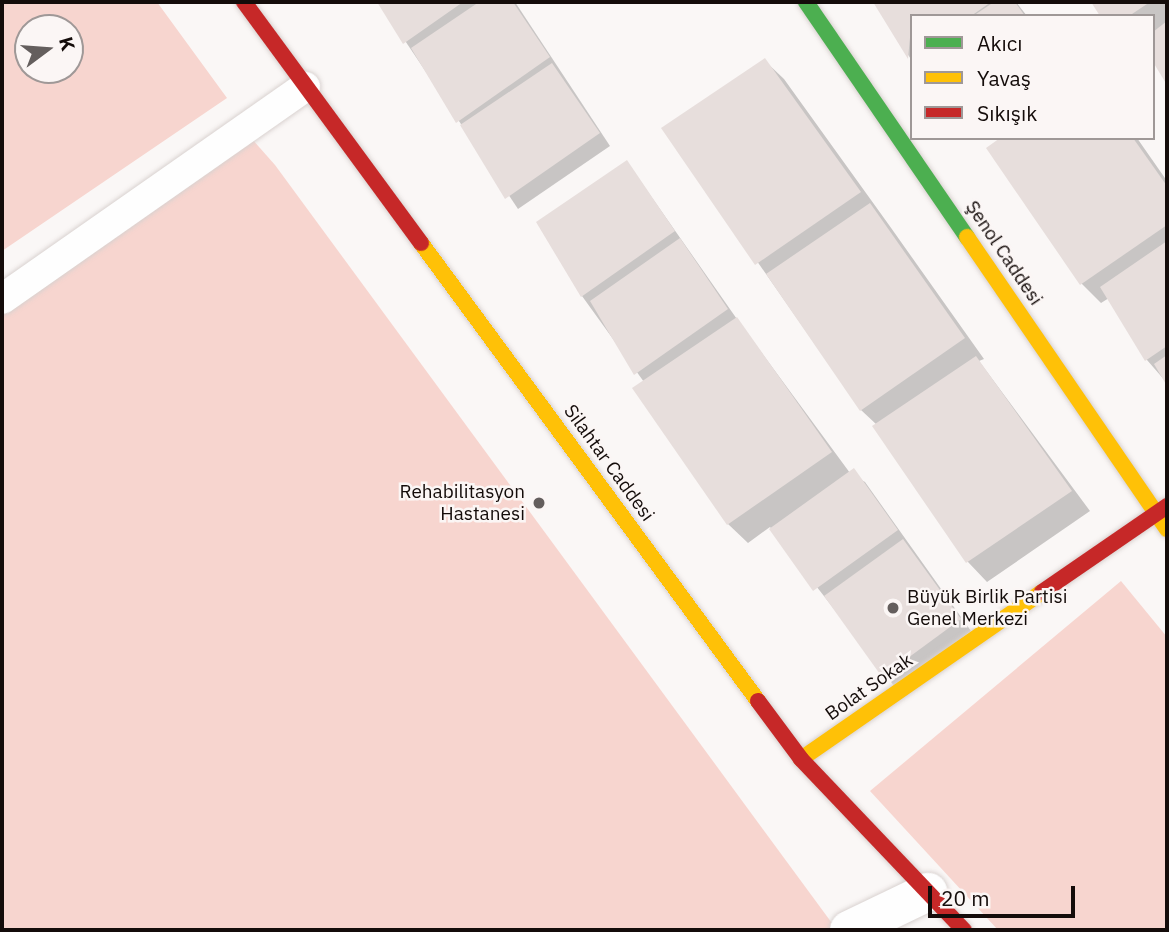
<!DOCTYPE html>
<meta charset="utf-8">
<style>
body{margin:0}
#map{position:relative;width:1169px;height:932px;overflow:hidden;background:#faf7f6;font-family:"IBM Plex Sans",sans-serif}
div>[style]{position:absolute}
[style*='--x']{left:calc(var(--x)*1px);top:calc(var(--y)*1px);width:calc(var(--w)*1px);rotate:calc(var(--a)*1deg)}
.green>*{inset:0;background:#f7d5cf}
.shadow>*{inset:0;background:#0003}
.building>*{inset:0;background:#e7dedc}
.roads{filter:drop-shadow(0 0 2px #d9d2d0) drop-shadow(0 0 2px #d9d2d0)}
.lane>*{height:30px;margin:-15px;padding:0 15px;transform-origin:15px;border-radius:15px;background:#fefefe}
.street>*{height:38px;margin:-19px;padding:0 19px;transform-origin:19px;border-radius:19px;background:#fefefe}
.fast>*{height:16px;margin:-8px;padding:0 8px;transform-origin:8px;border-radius:8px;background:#4caf50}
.slow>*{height:16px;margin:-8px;padding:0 8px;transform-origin:8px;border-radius:8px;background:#ffc107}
.jam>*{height:16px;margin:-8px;padding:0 8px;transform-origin:8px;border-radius:8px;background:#c62828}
.dots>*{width:19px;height:19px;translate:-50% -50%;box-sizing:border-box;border:4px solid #fbf6f5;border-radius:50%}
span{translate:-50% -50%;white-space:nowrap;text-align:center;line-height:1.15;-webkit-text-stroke:5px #fbf6f5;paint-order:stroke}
.street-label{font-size:19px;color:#140c0a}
.poi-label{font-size:19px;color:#140c0a}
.right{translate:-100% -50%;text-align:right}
.left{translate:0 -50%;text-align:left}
.frame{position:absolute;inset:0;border:4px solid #140c0a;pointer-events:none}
.legend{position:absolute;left:910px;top:14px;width:245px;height:126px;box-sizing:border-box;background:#fbf6f5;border:2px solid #9f9897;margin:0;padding:9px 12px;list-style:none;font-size:21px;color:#140c0a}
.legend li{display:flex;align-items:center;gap:14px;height:35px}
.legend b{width:35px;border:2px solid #9f9897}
.north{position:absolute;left:14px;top:14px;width:70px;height:70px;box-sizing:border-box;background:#fbf6f5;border:2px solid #9f9897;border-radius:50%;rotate:74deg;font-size:19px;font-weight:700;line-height:28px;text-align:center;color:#140c0a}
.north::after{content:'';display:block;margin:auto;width:24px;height:32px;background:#645e5d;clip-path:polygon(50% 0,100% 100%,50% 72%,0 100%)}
.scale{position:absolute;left:928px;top:886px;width:147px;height:32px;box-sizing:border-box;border:4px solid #140c0a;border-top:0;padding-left:9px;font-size:21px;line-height:24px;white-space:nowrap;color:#140c0a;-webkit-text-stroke:5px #fbf6f5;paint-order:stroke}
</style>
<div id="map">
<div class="green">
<i style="clip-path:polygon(evenodd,2px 2px,157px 2px,227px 98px,2px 251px,2px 2px,28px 28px,70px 28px,70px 70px,28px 70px,28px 28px)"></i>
<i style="clip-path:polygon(244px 130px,275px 165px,837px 930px,2px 930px,2px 299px)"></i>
<i style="clip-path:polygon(1121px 581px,1167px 637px,1167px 928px,998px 930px,870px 791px)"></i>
</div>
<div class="shadow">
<i style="clip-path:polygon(379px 2px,515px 2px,610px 146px,518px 209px)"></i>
<i style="clip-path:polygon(875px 2px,1016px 2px,1027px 16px,912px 16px,912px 61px)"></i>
<i style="clip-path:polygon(1093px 2px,1167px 2px,1167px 81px,1153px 59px,1153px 16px,1103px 16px)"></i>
<i style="clip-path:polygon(764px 60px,784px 79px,889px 225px,984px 359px,979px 361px,1090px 511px,987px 582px,968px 562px,877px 425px,861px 410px,664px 128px)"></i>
<i style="clip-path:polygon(1004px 138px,1137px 138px,1167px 181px,1167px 383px,1147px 360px,1109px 298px,1101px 303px,1082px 284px,989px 148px)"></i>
<i style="clip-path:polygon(627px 162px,739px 322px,850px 473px,865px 482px,971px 631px,895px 687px,770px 527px,748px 543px,728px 524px,644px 382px,582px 296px)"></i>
</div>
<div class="building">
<i style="clip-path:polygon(377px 2px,463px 2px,403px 44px)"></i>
<i style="clip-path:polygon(479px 2px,513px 2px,550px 57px,456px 123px,411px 48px)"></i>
<i style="clip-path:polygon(873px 2px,991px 2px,971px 16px,912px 16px,908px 59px)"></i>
<i style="clip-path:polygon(994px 2px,1015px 2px,1025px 16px,973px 16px)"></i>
<i style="clip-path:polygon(1091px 2px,1150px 2px,1129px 16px,1100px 16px)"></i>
<i style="clip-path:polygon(1167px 21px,1167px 85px,1153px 62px,1153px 32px)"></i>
<i style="clip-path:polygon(765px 58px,861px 192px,755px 265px,661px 128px)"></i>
<i style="clip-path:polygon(552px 63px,600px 133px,505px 199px,460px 125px)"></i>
<i style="clip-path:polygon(1000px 138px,1133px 138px,1167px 186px,1167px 225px,1080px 285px,986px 148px)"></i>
<i style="clip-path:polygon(627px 160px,675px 231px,581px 297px,536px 222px)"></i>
<i style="clip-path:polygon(870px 203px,965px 338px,860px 411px,766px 274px)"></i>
<i style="clip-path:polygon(680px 238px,728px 309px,634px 375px,590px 301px)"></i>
<i style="clip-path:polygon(1167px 241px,1167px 346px,1145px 361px,1100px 287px)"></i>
<i style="clip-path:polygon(737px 317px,832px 452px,727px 525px,632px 388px)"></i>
<i style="clip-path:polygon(1167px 355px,1167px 386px,1154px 364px)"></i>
<i style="clip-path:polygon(976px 356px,1072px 491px,966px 563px,872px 426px)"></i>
<i style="clip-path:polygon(854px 468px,898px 530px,813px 591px,769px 529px)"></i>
<i style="clip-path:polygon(903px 539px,961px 619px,882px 677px,824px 596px)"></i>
</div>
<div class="roads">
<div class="lane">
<i style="--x:2;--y:299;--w:370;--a:-35"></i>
</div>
<div class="street">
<i style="--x:849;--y:930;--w:88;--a:-25.7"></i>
</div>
<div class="fast">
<i style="--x:806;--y:2;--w:285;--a:55.6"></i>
</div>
<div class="slow">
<i style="--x:967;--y:237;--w:354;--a:55.6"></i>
<i style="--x:421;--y:243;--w:569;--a:53.65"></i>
<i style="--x:801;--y:759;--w:293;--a:-34.7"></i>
</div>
<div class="jam">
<i style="--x:244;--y:2;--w:299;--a:53.7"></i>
<i style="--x:1042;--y:592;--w:152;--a:-34.5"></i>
<i style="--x:758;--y:701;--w:72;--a:53.4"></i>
<i style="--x:801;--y:759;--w:236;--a:46.4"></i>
</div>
</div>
<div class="dots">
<i style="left:539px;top:503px;background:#645e5d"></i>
<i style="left:893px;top:608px;background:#645e5d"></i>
</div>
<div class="street-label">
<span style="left:1004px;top:253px;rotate:56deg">Şenol Caddesi</span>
<span style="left:609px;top:463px;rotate:54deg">Silahtar Caddesi</span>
<span style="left:869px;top:687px;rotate:-35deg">Bolat Sokak</span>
</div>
<div class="poi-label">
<span class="right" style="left:525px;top:503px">Rehabilitasyon<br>Hastanesi</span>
<span class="left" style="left:907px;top:608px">Büyük Birlik Partisi<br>Genel Merkezi</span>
</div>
<div class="frame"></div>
<ul class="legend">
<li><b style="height:9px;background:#4caf50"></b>Akıcı</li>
<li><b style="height:9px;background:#ffc107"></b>Yavaş</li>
<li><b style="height:9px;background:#c62828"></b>Sıkışık</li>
</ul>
<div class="north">K</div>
<div class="scale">20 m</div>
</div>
